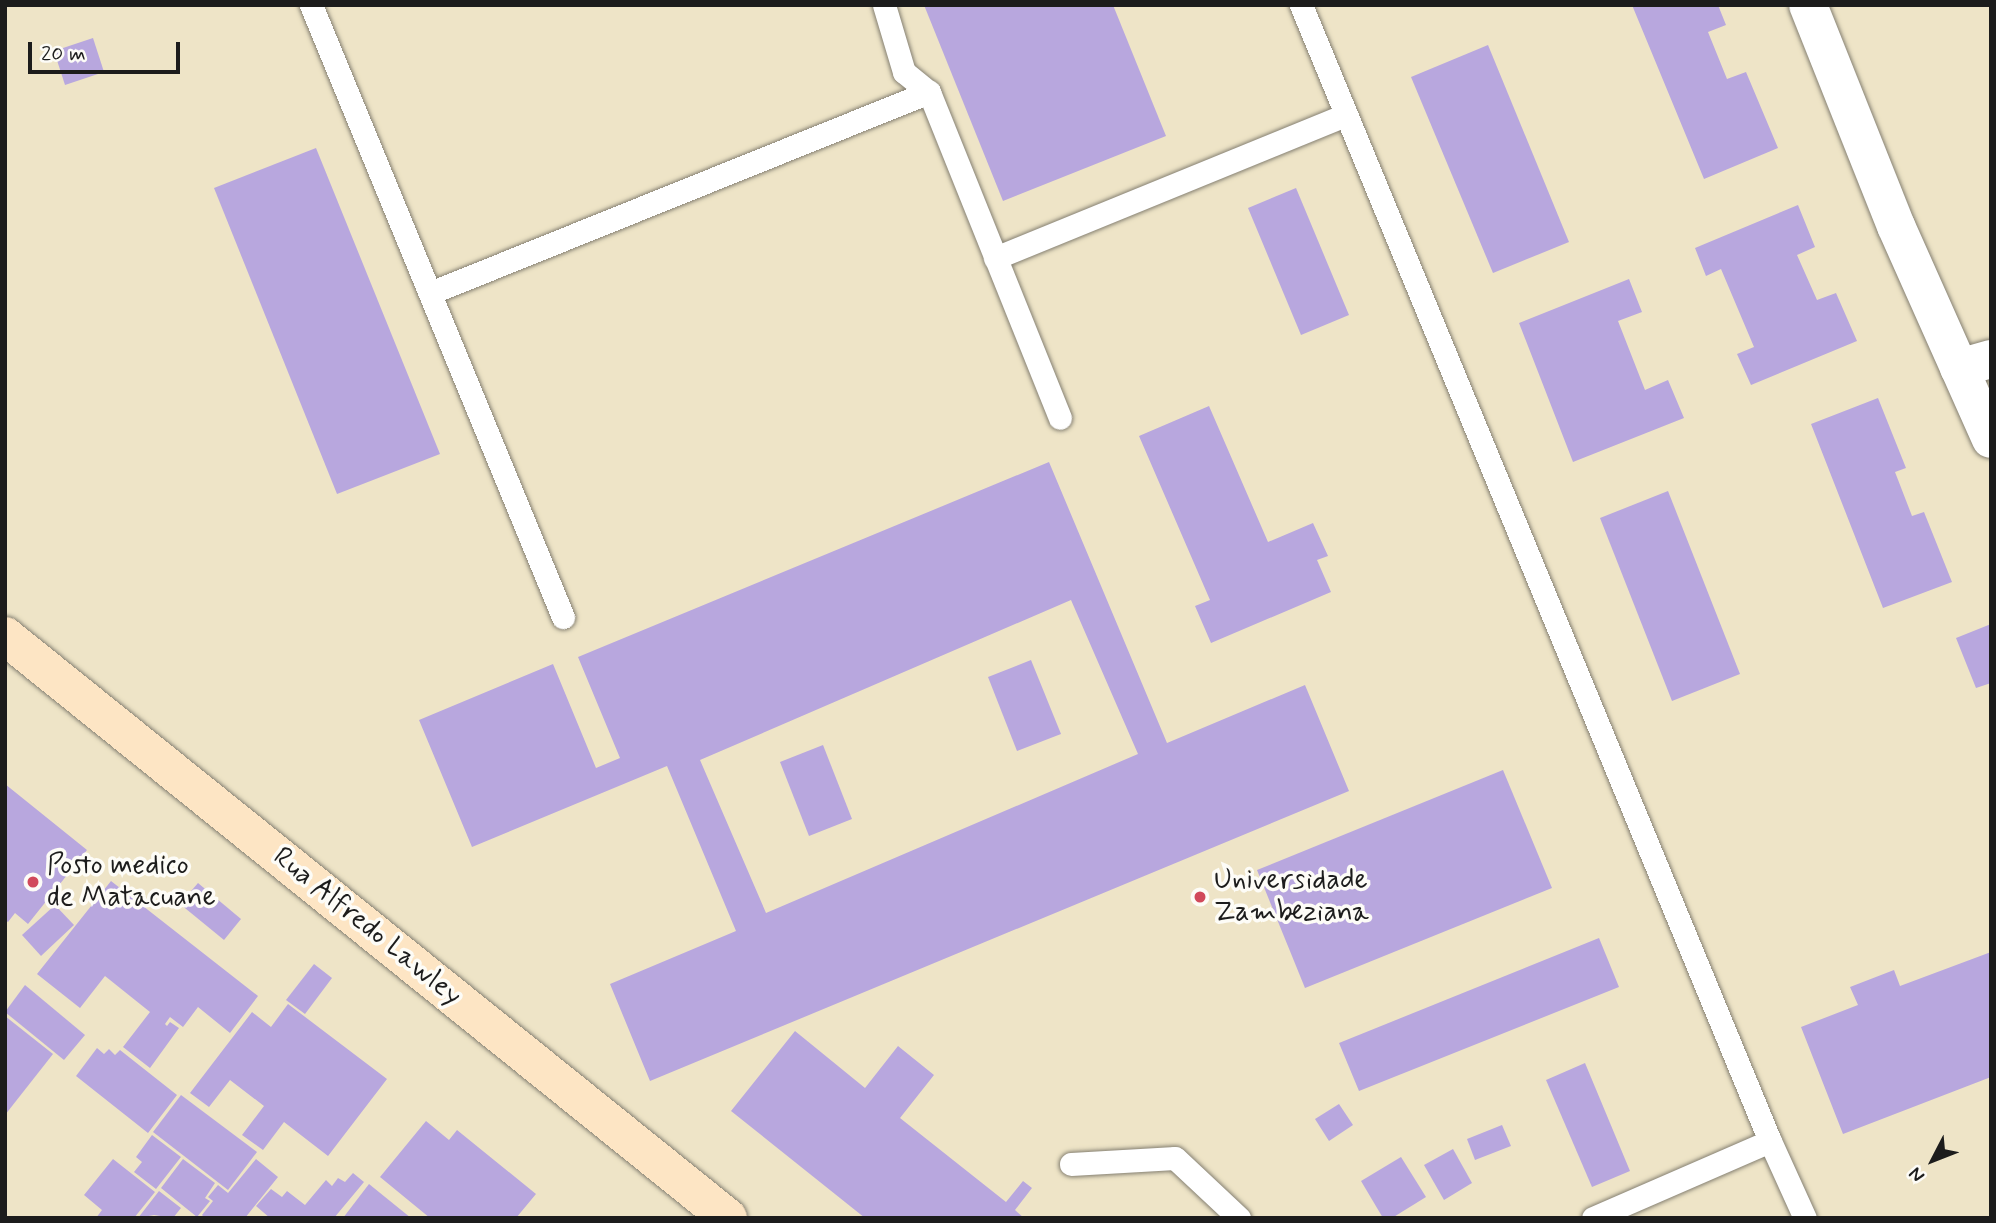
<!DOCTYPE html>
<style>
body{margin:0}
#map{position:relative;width:1996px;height:1223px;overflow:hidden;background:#eee4c7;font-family:Mynerve,sans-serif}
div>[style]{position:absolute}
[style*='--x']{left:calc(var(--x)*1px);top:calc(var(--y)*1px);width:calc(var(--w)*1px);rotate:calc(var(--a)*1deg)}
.building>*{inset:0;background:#b8a7de}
.roads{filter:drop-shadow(0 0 2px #858072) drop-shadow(0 0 2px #858072)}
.lane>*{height:23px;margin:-11.5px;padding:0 11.5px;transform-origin:11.5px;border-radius:11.5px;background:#fff}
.street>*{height:38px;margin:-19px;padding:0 19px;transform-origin:19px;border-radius:19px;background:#fff}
.secondary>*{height:38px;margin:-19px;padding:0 19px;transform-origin:19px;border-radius:19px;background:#fde5c4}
.dots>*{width:19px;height:19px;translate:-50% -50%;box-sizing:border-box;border:4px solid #fdfcf7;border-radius:50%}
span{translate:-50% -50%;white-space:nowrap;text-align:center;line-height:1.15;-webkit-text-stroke:7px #fdfcf7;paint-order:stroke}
.poi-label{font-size:28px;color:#1c1c1c}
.left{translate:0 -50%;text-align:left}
.street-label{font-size:28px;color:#1c1c1c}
.frame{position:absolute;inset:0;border:7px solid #1c1c1c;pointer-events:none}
.north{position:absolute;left:1898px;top:1125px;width:70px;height:70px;-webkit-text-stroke:5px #fdfcf7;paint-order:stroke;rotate:228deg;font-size:19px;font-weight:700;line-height:28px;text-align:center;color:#1c1c1c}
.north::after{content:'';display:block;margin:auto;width:24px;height:32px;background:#1c1c1c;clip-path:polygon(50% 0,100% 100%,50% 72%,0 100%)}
.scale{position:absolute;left:28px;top:42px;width:152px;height:32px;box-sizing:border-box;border:4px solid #1c1c1c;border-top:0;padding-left:9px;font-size:21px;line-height:24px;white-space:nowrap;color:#1c1c1c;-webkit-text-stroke:5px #fdfcf7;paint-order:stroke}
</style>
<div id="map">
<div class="building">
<i style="clip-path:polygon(924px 5px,1113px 5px,1166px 136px,1003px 201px)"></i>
<i style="clip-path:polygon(1632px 5px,1718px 5px,1726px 25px,1708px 32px,1727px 79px,1746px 72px,1778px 148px,1704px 179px)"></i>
<i style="clip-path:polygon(93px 38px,104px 72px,65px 85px,54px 51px)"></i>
<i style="clip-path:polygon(1488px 45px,1569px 242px,1493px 273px,1411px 77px)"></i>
<i style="clip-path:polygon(316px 148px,440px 454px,337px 494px,214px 188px)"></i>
<i style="clip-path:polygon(1296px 188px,1349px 315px,1301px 335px,1248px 208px)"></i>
<i style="clip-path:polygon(1798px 205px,1815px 247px,1797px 255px,1817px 300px,1836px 293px,1857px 341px,1751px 385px,1737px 354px,1754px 347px,1721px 269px,1706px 276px,1695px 248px)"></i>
<i style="clip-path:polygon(1629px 279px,1642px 312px,1618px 321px,1645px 390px,1668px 380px,1684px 418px,1573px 462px,1519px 323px)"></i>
<i style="clip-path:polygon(1878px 398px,1906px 468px,1895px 472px,1912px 516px,1924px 512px,1952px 582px,1883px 608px,1811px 424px)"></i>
<i style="clip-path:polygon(1209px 406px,1268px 542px,1313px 523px,1328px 556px,1317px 560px,1331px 592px,1211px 643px,1195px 606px,1210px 600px,1139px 436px)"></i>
<i style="clip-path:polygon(evenodd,1049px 462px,1167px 743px,1305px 685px,1349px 791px,650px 1081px,610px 984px,736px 931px,667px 766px,472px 847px,419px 720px,553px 664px,596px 768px,620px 758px,578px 657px,1049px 462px,1071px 600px,1138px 754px,766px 913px,700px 760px,1071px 600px)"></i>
<i style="clip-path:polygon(1668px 491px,1740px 674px,1672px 701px,1600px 518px)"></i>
<i style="clip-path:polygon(1991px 624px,1991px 683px,1976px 688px,1956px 638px)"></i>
<i style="clip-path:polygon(1031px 660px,1061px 734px,1017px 751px,988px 677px)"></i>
<i style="clip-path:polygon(823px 745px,852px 819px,809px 836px,780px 762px)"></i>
<i style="clip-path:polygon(1503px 770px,1552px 888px,1305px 988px,1257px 870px)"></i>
<i style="clip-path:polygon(5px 784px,87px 850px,28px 924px,15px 913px,8px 922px,5px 920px)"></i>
<i style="clip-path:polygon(111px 881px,258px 996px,230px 1033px,198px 1007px,183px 1027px,170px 1017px,165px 1024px,167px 1026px,170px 1022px,179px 1028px,150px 1068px,123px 1047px,150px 1012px,105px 976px,80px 1008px,37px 974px)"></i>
<i style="clip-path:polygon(198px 883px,241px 919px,224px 940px,180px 904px)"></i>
<i style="clip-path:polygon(55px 905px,74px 925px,41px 956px,22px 935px)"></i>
<i style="clip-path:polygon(1599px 938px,1619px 987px,1359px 1091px,1339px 1043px)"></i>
<i style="clip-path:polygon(1991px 952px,1991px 1077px,1843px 1134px,1801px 1027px,1858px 1005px,1850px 987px,1894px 970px,1900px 986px)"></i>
<i style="clip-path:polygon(314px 964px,332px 978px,305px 1014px,286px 1000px)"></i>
<i style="clip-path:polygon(25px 985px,85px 1035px,64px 1060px,5px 1012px)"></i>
<i style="clip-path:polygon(288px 1004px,387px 1079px,328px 1156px,284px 1122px,263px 1150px,242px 1135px,264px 1106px,230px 1080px,209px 1107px,190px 1093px,252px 1012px,271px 1027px)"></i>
<i style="clip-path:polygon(5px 1016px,53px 1054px,5px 1115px)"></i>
<i style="clip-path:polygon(795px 1031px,865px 1088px,898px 1046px,934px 1075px,900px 1118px,1006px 1202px,1023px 1181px,1032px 1188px,1015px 1210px,1024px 1218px,865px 1218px,731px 1111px)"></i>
<i style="clip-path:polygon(97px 1048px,104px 1054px,109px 1049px,115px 1055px,120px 1050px,177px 1095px,148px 1133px,76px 1076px)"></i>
<i style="clip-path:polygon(1585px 1063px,1630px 1171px,1592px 1187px,1546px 1080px)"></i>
<i style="clip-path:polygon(181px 1095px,257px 1152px,228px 1190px,153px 1132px)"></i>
<i style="clip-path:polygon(1339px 1104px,1353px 1125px,1329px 1141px,1315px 1119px)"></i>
<i style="clip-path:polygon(426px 1121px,449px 1140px,457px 1130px,536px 1194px,516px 1218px,430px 1218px,380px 1177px)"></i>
<i style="clip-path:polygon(1502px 1125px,1511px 1146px,1475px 1160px,1467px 1139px)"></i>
<i style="clip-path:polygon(152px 1135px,181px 1157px,156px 1189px,134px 1172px,142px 1162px,136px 1157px)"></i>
<i style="clip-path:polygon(1453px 1149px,1472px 1183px,1444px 1200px,1424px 1165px)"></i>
<i style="clip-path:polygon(1401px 1157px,1426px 1197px,1392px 1218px,1383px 1218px,1361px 1181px)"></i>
<i style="clip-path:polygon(113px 1159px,155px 1192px,134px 1218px,96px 1218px,102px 1210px,84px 1195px)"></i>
<i style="clip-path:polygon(183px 1159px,215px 1183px,205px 1198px,210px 1201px,197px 1217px,161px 1188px)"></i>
<i style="clip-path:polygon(256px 1159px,278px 1177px,245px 1218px,205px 1218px,202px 1215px,213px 1201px,208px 1197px,218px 1185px,228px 1193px)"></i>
<i style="clip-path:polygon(353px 1173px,364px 1182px,334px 1218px,270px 1218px,256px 1206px,271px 1189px,282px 1197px,287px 1191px,305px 1205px,326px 1180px,332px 1186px,338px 1178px,345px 1182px)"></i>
<i style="clip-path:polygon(369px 1184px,411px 1218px,343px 1218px)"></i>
<i style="clip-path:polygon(159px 1191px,181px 1208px,173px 1218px,154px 1215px,138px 1218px)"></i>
</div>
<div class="roads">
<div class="lane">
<i style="--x:311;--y:5;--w:662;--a:67.62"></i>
<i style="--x:884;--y:5;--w:70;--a:73.4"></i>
<i style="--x:904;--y:72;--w:32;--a:39"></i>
<i style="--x:929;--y:92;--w:351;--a:68.1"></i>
<i style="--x:1301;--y:5;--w:1229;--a:67.57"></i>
<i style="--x:1770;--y:1141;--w:85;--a:65.6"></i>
<i style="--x:995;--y:258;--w:379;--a:-22.2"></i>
<i style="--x:430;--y:293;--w:538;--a:-21.94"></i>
<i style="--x:1071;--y:1164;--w:104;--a:-3.3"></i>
<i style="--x:1175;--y:1158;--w:88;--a:43.2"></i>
<i style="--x:1593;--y:1218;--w:193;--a:-23.5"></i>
</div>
<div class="street">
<i style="--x:1808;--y:5;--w:238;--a:68.3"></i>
<i style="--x:1896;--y:226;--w:233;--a:66"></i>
<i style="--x:1959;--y:368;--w:33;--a:-16"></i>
</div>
<div class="secondary">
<i style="--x:5;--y:636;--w:928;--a:38.83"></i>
</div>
</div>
<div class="dots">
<i style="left:33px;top:882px;background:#d1495b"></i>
<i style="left:1200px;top:897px;background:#d1495b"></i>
</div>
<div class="poi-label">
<span class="left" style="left:47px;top:882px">Posto medico<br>de Matacuane</span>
<span class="left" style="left:1214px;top:897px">Universidade<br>Zambeziana</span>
</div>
<div class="street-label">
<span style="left:367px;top:927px;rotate:39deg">Rua Alfredo Lawley</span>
</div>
<div class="frame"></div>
<div class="north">N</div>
<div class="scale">20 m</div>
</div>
